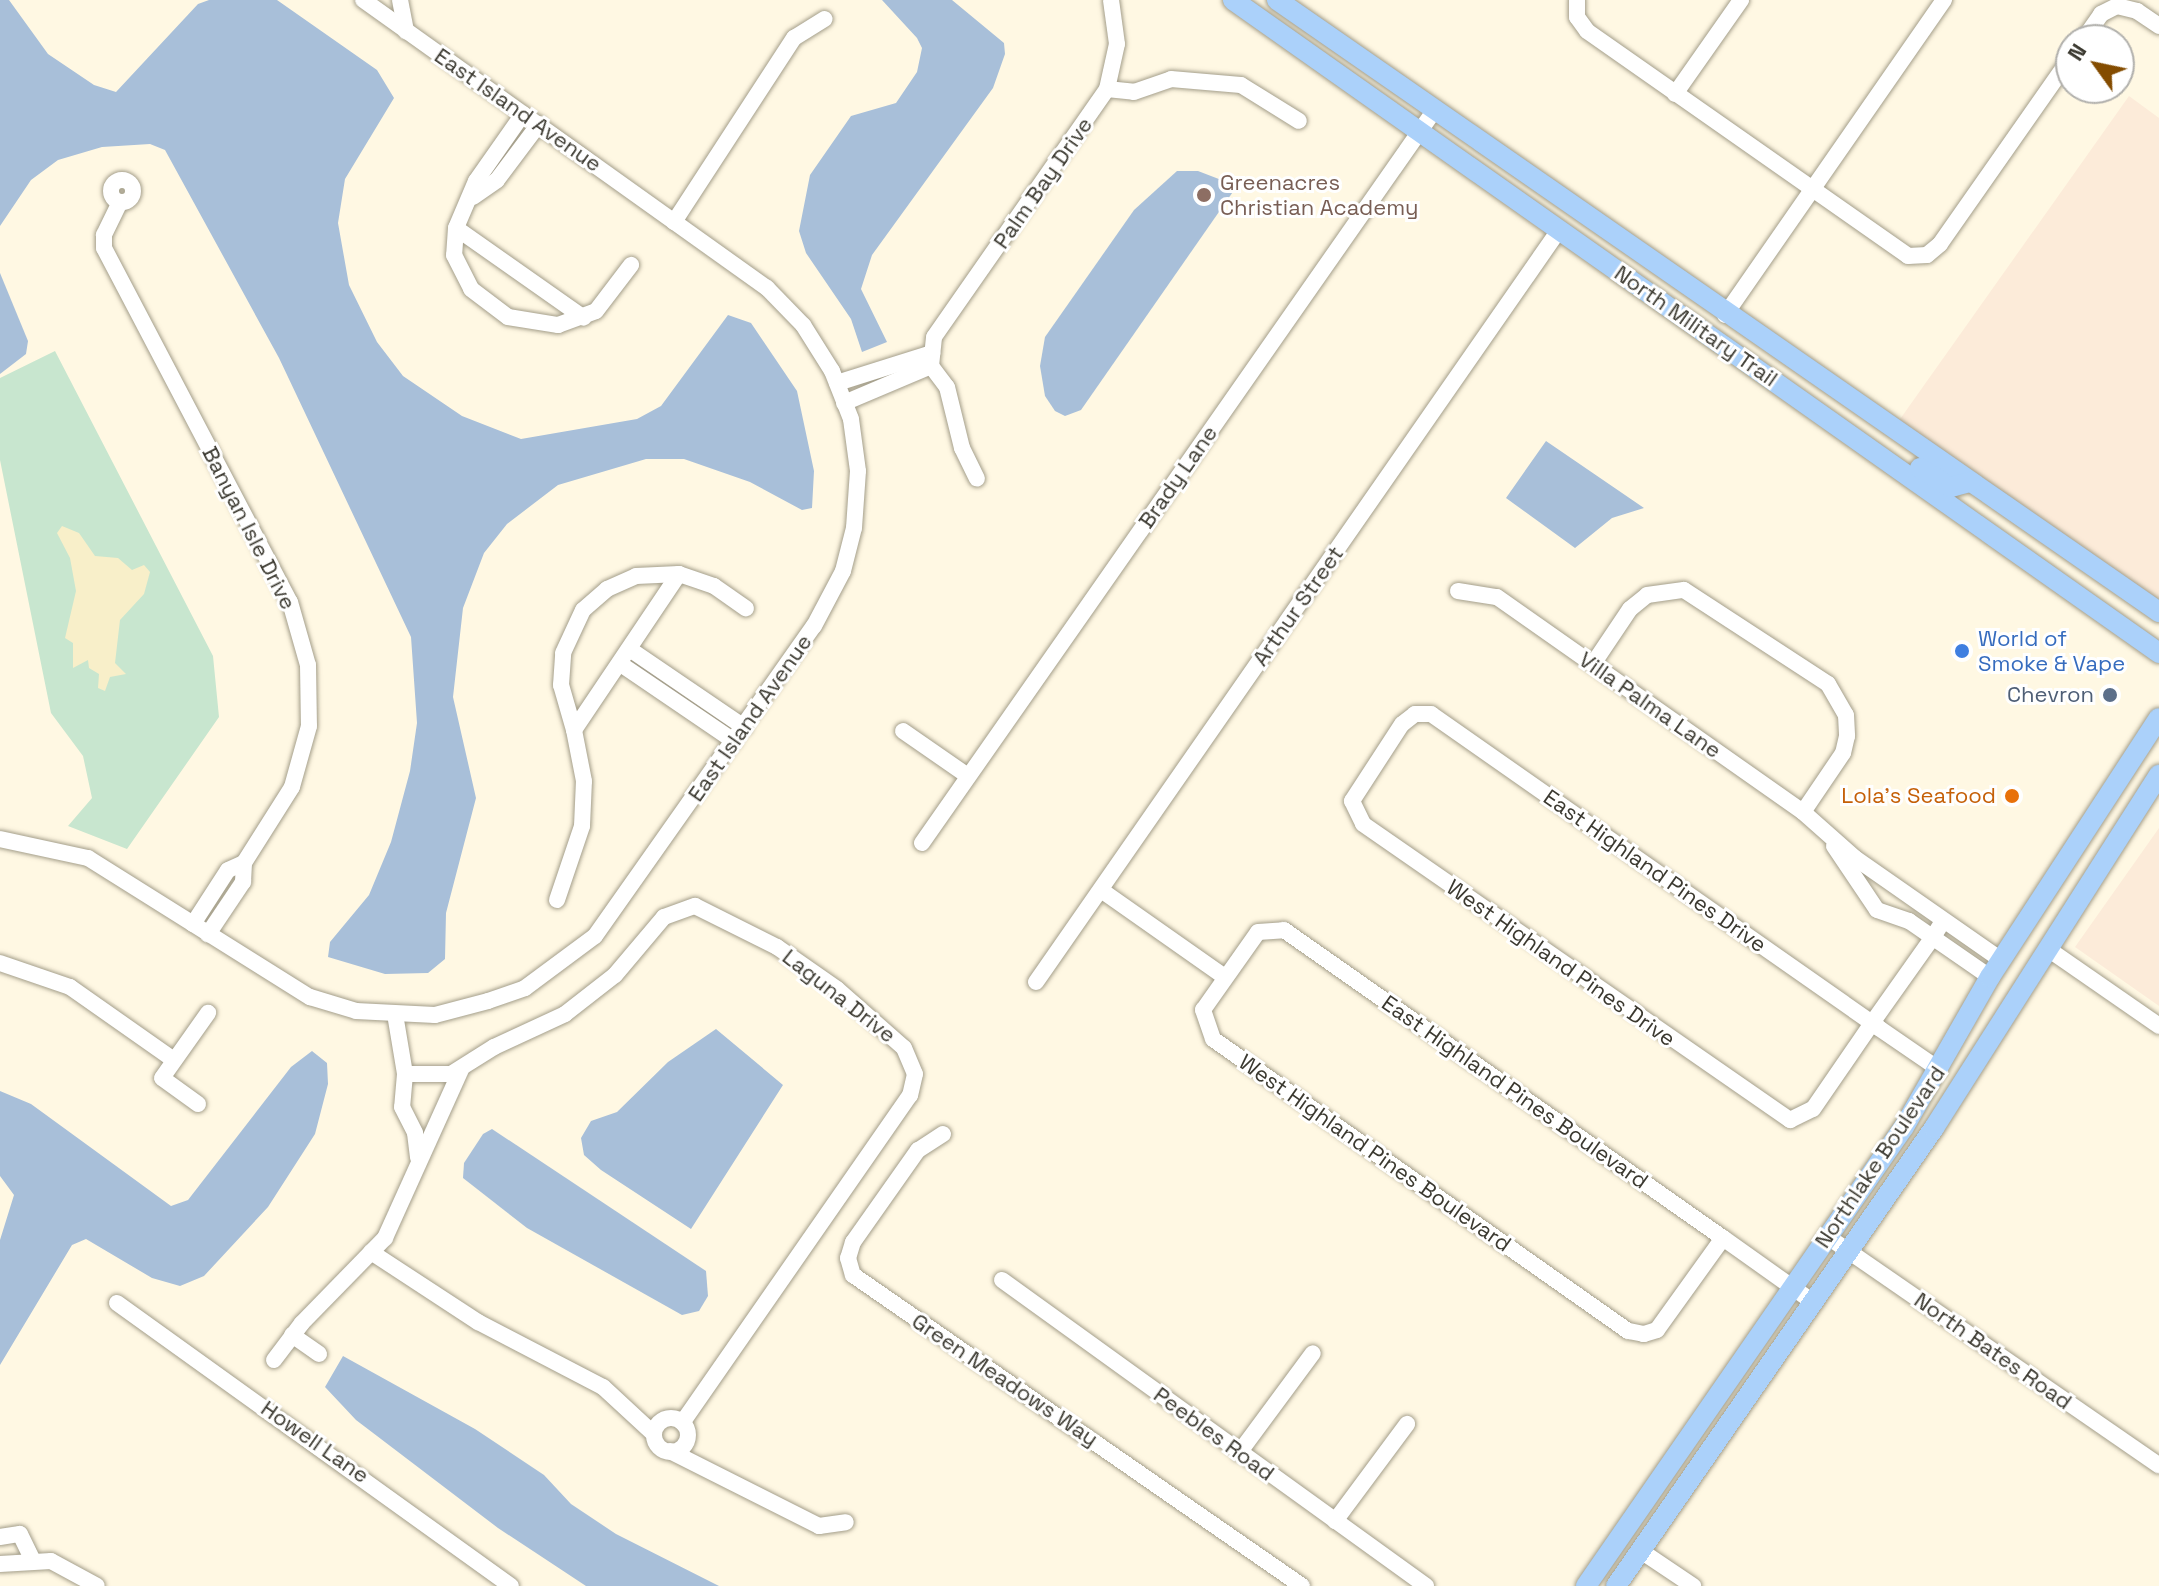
<!DOCTYPE html>
<style>
body{margin:0}
#map{position:relative;width:2159px;height:1586px;overflow:hidden;background:#fff8e3;font-family:"Space Grotesk",sans-serif}
div>[style]{position:absolute}
[style*='--x']{left:calc(var(--x)*1px);top:calc(var(--y)*1px);width:calc(var(--w)*1px);rotate:calc(var(--a)*1deg)}
.commercial>*{inset:0;background:#fcebd9}
.green>*{inset:0;background:#c8e6cf}
.sand>*{inset:0;background:#f8efc9}
.water>*{inset:0;background:#a8bfd9}
.roads{filter:drop-shadow(0 0 2px #a49e8a) drop-shadow(0 0 2px #a49e8a)}
.minor>*{height:16px;margin:-8px;padding:0 8px;transform-origin:8px;border-radius:8px;background:#fff}
.minor>.ring{margin:-8px;padding:0;box-sizing:content-box;background:none;border:16px solid #fff;border-radius:50%}
.major>*{height:20px;margin:-10px;padding:0 10px;transform-origin:10px;border-radius:10px;background:#abd1fa}
.dots>*{width:22px;height:22px;translate:-50% -50%;box-sizing:border-box;border:4px solid #fff;border-radius:50%}
span{translate:-50% -50%;white-space:nowrap;text-align:center;line-height:1.15;-webkit-text-stroke:6px #fff;paint-order:stroke}
.street-label{font-size:22px;color:#3b3930}
.education-label{font-size:22px;color:#785e54}
.left{translate:0 -50%;text-align:left}
.shop-label{font-size:22px;color:#366cbe}
.service-label{font-size:22px;color:#4e5e75}
.right{translate:-100% -50%;text-align:right}
.food-label{font-size:22px;color:#c56008}
.north{position:absolute;left:2055px;top:24px;width:80px;height:80px;box-sizing:border-box;background:#fff;border:2px solid #b1b0ac;border-radius:50%;rotate:303deg;font-size:22px;font-weight:700;line-height:32px;text-align:center;color:#3b3930}
.north::after{content:'';display:block;margin:auto;width:28px;height:36px;background:#844c00;clip-path:polygon(50% 0,100% 100%,50% 72%,0 100%)}
</style>
<div id="map">
<div class="commercial">
<i style="clip-path:polygon(2129px 96px,2159px 118px,2159px 601px,1898px 422px)"></i>
<i style="clip-path:polygon(2159px 828px,2159px 1006px,2075px 947px)"></i>
</div>
<div class="green">
<i style="clip-path:polygon(55px 351px,213px 656px,219px 717px,127px 849px,68px 826px,92px 798px,83px 756px,51px 713px,0 460px,0 378px)"></i>
</div>
<div class="sand">
<i style="clip-path:polygon(62px 526px,79px 533px,95px 556px,118px 558px,132px 570px,144px 565px,150px 572px,144px 594px,120px 620px,115px 663px,126px 674px,110px 677px,105px 691px,98px 688px,99px 674px,89px 668px,88px 660px,73px 668px,73px 643px,65px 638px,76px 591px,70px 558px,57px 533px)"></i>
</div>
<div class="water">
<i style="clip-path:polygon(0 0,9px 0,48px 54px,94px 85px,116px 92px,198px 4px,209px 0,277px 0,377px 70px,394px 98px,345px 179px,338px 223px,349px 285px,377px 342px,403px 376px,462px 416px,521px 439px,637px 419px,661px 406px,728px 315px,751px 323px,797px 391px,814px 471px,812px 508px,802px 510px,750px 482px,684px 459px,646px 459px,558px 485px,507px 524px,484px 553px,463px 608px,453px 697px,476px 798px,446px 913px,445px 959px,428px 973px,385px 974px,328px 957px,330px 942px,369px 895px,391px 842px,410px 771px,417px 723px,411px 637px,279px 358px,165px 150px,150px 144px,102px 147px,58px 160px,31px 180px,0 226px)"></i>
<i style="clip-path:polygon(882px 0,952px 0,1004px 43px,1005px 54px,993px 88px,872px 255px,861px 289px,887px 342px,862px 352px,851px 319px,806px 253px,799px 231px,810px 175px,851px 116px,896px 103px,917px 72px,922px 48px,917px 38px)"></i>
<i style="clip-path:polygon(1177px 171px,1198px 171px,1237px 186px,1081px 410px,1065px 416px,1055px 411px,1045px 396px,1040px 366px,1045px 337px,1134px 210px)"></i>
<i style="clip-path:polygon(0 273px,28px 341px,26px 354px,0 374px)"></i>
<i style="clip-path:polygon(1546px 441px,1644px 508px,1612px 518px,1575px 548px,1506px 498px)"></i>
<i style="clip-path:polygon(716px 1029px,783px 1085px,691px 1229px,601px 1170px,584px 1155px,581px 1138px,591px 1121px,617px 1112px,668px 1062px)"></i>
<i style="clip-path:polygon(312px 1051px,327px 1063px,328px 1084px,315px 1134px,268px 1207px,204px 1276px,180px 1286px,152px 1278px,86px 1239px,72px 1245px,0 1365px,0 1240px,14px 1195px,0 1176px,0 1091px,31px 1104px,171px 1206px,188px 1200px,291px 1067px)"></i>
<i style="clip-path:polygon(492px 1129px,706px 1271px,708px 1296px,699px 1311px,682px 1315px,527px 1228px,463px 1178px,464px 1163px,483px 1134px)"></i>
<i style="clip-path:polygon(343px 1356px,475px 1429px,544px 1475px,571px 1504px,616px 1534px,719px 1586px,586px 1586px,498px 1528px,356px 1420px,325px 1387px)"></i>
</div>
<div class="roads">
<div class="minor">
<i style="--x:400;--y:0;--w:32;--a:79"></i>
<i style="--x:1577;--y:0;--w:17;--a:90"></i>
<i style="--x:1577;--y:17;--w:17;--a:54"></i>
<i style="--x:1587;--y:31;--w:392;--a:35"></i>
<i style="--x:1908;--y:256;--w:19;--a:-3"></i>
<i style="--x:1927;--y:255;--w:17;--a:-40"></i>
<i style="--x:1940;--y:244;--w:228;--a:-55"></i>
<i style="--x:2083;--y:40;--w:32;--a:-55"></i>
<i style="--x:2101;--y:14;--w:18;--a:-27"></i>
<i style="--x:2117;--y:6;--w:21;--a:14"></i>
<i style="--x:2137;--y:11;--w:27;--a:34"></i>
<i style="--x:1107;--y:89;--w:27;--a:6"></i>
<i style="--x:1134;--y:92;--w:39;--a:-19"></i>
<i style="--x:1171;--y:79;--w:70;--a:4.9"></i>
<i style="--x:1241;--y:85;--w:68;--a:31.8"></i>
<i style="--x:1675;--y:94;--w:115;--a:-54.9"></i>
<i style="--x:523;--y:114;--w:82;--a:125"></i>
<i style="--x:476;--y:181;--w:51;--a:113.1"></i>
<i style="--x:456;--y:228;--w:27;--a:94"></i>
<i style="--x:454;--y:255;--w:38;--a:63"></i>
<i style="--x:471;--y:289;--w:46;--a:37.1"></i>
<i style="--x:508;--y:317;--w:51;--a:9.1"></i>
<i style="--x:558;--y:325;--w:40;--a:-20.2"></i>
<i style="--x:596;--y:311;--w:58;--a:-52.7"></i>
<i class="ring" style="left:111px;top:180px;width:6px;height:6px"></i>
<i style="--x:473;--y:197;--w:29;--a:-35"></i>
<i style="--x:497;--y:180;--w:70;--a:-53.1"></i>
<i style="--x:120;--y:202;--w:37;--a:116"></i>
<i style="--x:104;--y:235;--w:13;--a:90"></i>
<i style="--x:104;--y:248;--w:400;--a:62.3"></i>
<i style="--x:290;--y:602;--w:66;--a:74.1"></i>
<i style="--x:308;--y:665;--w:61;--a:89.1"></i>
<i style="--x:309;--y:726;--w:63;--a:105.6"></i>
<i style="--x:292;--y:787;--w:90;--a:122.3"></i>
<i style="--x:244;--y:863;--w:19;--a:93"></i>
<i style="--x:243;--y:882;--w:63;--a:123.9"></i>
<i style="--x:674;--y:222;--w:220;--a:-56.9"></i>
<i style="--x:794;--y:38;--w:36;--a:-32"></i>
<i style="--x:456;--y:228;--w:156;--a:35.1"></i>
<i style="--x:1725;--y:315;--w:384;--a:-55.2"></i>
<i style="--x:931;--y:366;--w:29;--a:-84"></i>
<i style="--x:934;--y:337;--w:302;--a:-55.1"></i>
<i style="--x:1107;--y:89;--w:46;--a:-77.5"></i>
<i style="--x:1117;--y:44;--w:44;--a:-97.8"></i>
<i style="--x:931;--y:366;--w:26;--a:53"></i>
<i style="--x:947;--y:387;--w:63;--a:76.2"></i>
<i style="--x:962;--y:448;--w:34;--a:64"></i>
<i style="--x:837;--y:383;--w:100;--a:-17.5"></i>
<i style="--x:844;--y:403;--w:95;--a:-23"></i>
<i style="--x:1458;--y:591;--w:39;--a:9"></i>
<i style="--x:1497;--y:597;--w:374;--a:35.1"></i>
<i style="--x:1803;--y:812;--w:69;--a:41.5"></i>
<i style="--x:1855;--y:858;--w:178;--a:34.9"></i>
<i style="--x:631;--y:650;--w:137;--a:34.3"></i>
<i style="--x:1593;--y:664;--w:66;--a:-56.1"></i>
<i style="--x:1630;--y:609;--w:22;--a:-39"></i>
<i style="--x:1647;--y:595;--w:37;--a:-8"></i>
<i style="--x:1684;--y:590;--w:172;--a:33.1"></i>
<i style="--x:1828;--y:684;--w:36;--a:60"></i>
<i style="--x:1846;--y:715;--w:21;--a:87"></i>
<i style="--x:1847;--y:736;--w:17;--a:103"></i>
<i style="--x:1843;--y:753;--w:71;--a:124.1"></i>
<i style="--x:622;--y:665;--w:135;--a:34.2"></i>
<i style="--x:574;--y:730;--w:47;--a:-106.1"></i>
<i style="--x:561;--y:685;--w:32;--a:-86"></i>
<i style="--x:563;--y:653;--w:47;--a:-65.1"></i>
<i style="--x:583;--y:610;--w:32;--a:-41"></i>
<i style="--x:607;--y:589;--w:32;--a:-24"></i>
<i style="--x:636;--y:576;--w:43;--a:-2.7"></i>
<i style="--x:679;--y:574;--w:37;--a:19"></i>
<i style="--x:714;--y:586;--w:39;--a:35"></i>
<i style="--x:903;--y:731;--w:79;--a:34.7"></i>
<i style="--x:0;--y:839;--w:90;--a:12.2"></i>
<i style="--x:88;--y:858;--w:262;--a:32.1"></i>
<i style="--x:310;--y:997;--w:48;--a:16.9"></i>
<i style="--x:356;--y:1011;--w:79;--a:2.9"></i>
<i style="--x:435;--y:1015;--w:55;--a:-14.8"></i>
<i style="--x:488;--y:1001;--w:39;--a:-19"></i>
<i style="--x:525;--y:988;--w:87;--a:-36.6"></i>
<i style="--x:595;--y:936;--w:380;--a:-54.8"></i>
<i style="--x:814;--y:626;--w:62;--a:-62.2"></i>
<i style="--x:843;--y:571;--w:44;--a:-75.7"></i>
<i style="--x:854;--y:528;--w:57;--a:-86"></i>
<i style="--x:858;--y:471;--w:52;--a:-97.7"></i>
<i style="--x:851;--y:419;--w:52;--a:-111.6"></i>
<i style="--x:832;--y:371;--w:54;--a:-122.2"></i>
<i style="--x:803;--y:325;--w:52;--a:-134.2"></i>
<i style="--x:767;--y:288;--w:496;--a:-144.5"></i>
<i style="--x:922;--y:843;--w:893;--a:-55.03"></i>
<i style="--x:1834;--y:846;--w:77;--a:56.1"></i>
<i style="--x:1877;--y:910;--w:34;--a:19"></i>
<i style="--x:1909;--y:921;--w:98;--a:34.7"></i>
<i style="--x:1101;--y:890;--w:151;--a:35.1"></i>
<i style="--x:557;--y:900;--w:78;--a:-71.3"></i>
<i style="--x:582;--y:826;--w:45;--a:-87.5"></i>
<i style="--x:584;--y:781;--w:52;--a:-101.1"></i>
<i style="--x:574;--y:730;--w:188;--a:-56.1"></i>
<i style="--x:193;--y:924;--w:64;--a:-57.1"></i>
<i style="--x:228;--y:870;--w:17;--a:-24"></i>
<i style="--x:2048;--y:949;--w:135;--a:34.7"></i>
<i style="--x:0;--y:963;--w:74;--a:18.9"></i>
<i style="--x:70;--y:987;--w:127;--a:35.1"></i>
<i style="--x:1036;--y:982;--w:916;--a:-55.18"></i>
<i style="--x:395;--y:1014;--w:61;--a:80.5"></i>
<i style="--x:405;--y:1074;--w:33;--a:95"></i>
<i style="--x:402;--y:1107;--w:29;--a:63"></i>
<i style="--x:415;--y:1133;--w:25;--a:83"></i>
<i style="--x:1940;--y:1070;--w:74;--a:-145.5"></i>
<i style="--x:1879;--y:1028;--w:9;--a:-144"></i>
<i style="--x:1872;--y:1023;--w:538;--a:-144.98"></i>
<i style="--x:1431;--y:714;--w:16;--a:180"></i>
<i style="--x:1415;--y:714;--w:16;--a:142"></i>
<i style="--x:1402;--y:724;--w:92;--a:123"></i>
<i style="--x:1352;--y:801;--w:25;--a:64"></i>
<i style="--x:1363;--y:824;--w:520;--a:34.73"></i>
<i style="--x:1790;--y:1120;--w:25;--a:-26"></i>
<i style="--x:1813;--y:1109;--w:104;--a:-55.5"></i>
<i style="--x:1872;--y:1023;--w:105;--a:-54.7"></i>
<i style="--x:1933;--y:937;--w:19;--a:-58"></i>
<i style="--x:405;--y:1074;--w:46;--a:0"></i>
<i style="--x:451;--y:1074;--w:51;--a:-32.1"></i>
<i style="--x:494;--y:1047;--w:78;--a:-24.9"></i>
<i style="--x:565;--y:1014;--w:63;--a:-38"></i>
<i style="--x:615;--y:975;--w:76;--a:-49.8"></i>
<i style="--x:664;--y:917;--w:33;--a:-20"></i>
<i style="--x:695;--y:906;--w:92;--a:26.6"></i>
<i style="--x:777;--y:947;--w:73;--a:35"></i>
<i style="--x:837;--y:989;--w:89;--a:41.4"></i>
<i style="--x:904;--y:1048;--w:28;--a:67"></i>
<i style="--x:915;--y:1074;--w:22;--a:103"></i>
<i style="--x:910;--y:1095;--w:399;--a:124.8"></i>
<i style="--x:198;--y:1104;--w:44;--a:-144.2"></i>
<i style="--x:162;--y:1078;--w:80;--a:-54.7"></i>
<i style="--x:943;--y:1134;--w:30;--a:147"></i>
<i style="--x:918;--y:1150;--w:113;--a:125.2"></i>
<i style="--x:853;--y:1242;--w:17;--a:107"></i>
<i style="--x:848;--y:1258;--w:18;--a:74"></i>
<i style="--x:853;--y:1275;--w:546;--a:34.71"></i>
<i style="--x:1828;--y:1237;--w:402;--a:34.6"></i>
<i style="--x:1723;--y:1238;--w:113;--a:125.7"></i>
<i style="--x:1657;--y:1330;--w:14;--a:163"></i>
<i style="--x:1644;--y:1334;--w:16;--a:-169"></i>
<i style="--x:1628;--y:1331;--w:507;--a:-144.87"></i>
<i style="--x:1213;--y:1039;--w:31;--a:-109"></i>
<i style="--x:1203;--y:1010;--w:95;--a:-54.8"></i>
<i style="--x:1258;--y:932;--w:26;--a:-4"></i>
<i style="--x:1284;--y:930;--w:536;--a:35.05"></i>
<i style="--x:1723;--y:1238;--w:110;--a:35.4"></i>
<i style="--x:371;--y:1252;--w:128;--a:33.2"></i>
<i style="--x:478;--y:1322;--w:141;--a:27.5"></i>
<i style="--x:603;--y:1387;--w:69;--a:42.7"></i>
<i style="--x:1002;--y:1280;--w:523;--a:35.82"></i>
<i style="--x:117;--y:1303;--w:485;--a:35.7"></i>
<i style="--x:292;--y:1335;--w:33;--a:35"></i>
<i style="--x:274;--y:1360;--w:46;--a:-52.9"></i>
<i style="--x:302;--y:1323;--w:119;--a:-45.7"></i>
<i style="--x:385;--y:1238;--w:184;--a:-65.7"></i>
<i class="ring" style="left:654px;top:1418px;width:18px;height:18px"></i>
<i style="--x:670;--y:1451;--w:167;--a:26.7"></i>
<i style="--x:819;--y:1526;--w:27;--a:-8"></i>
<i style="--x:1239;--y:1453;--w:124;--a:-53.5"></i>
<i style="--x:1335;--y:1521;--w:121;--a:-53.4"></i>
<i style="--x:0;--y:1537;--w:20;--a:-9"></i>
<i style="--x:20;--y:1534;--w:28;--a:64"></i>
<i style="--x:1641;--y:1551;--w:63;--a:33.9"></i>
<i style="--x:0;--y:1564;--w:51;--a:-3.4"></i>
<i style="--x:51;--y:1561;--w:52;--a:28.5"></i>
</div>
<div class="major">
<i style="--x:1233;--y:0;--w:1133;--a:35.19"></i>
<i style="--x:1277;--y:0;--w:1074;--a:34.76"></i>
<i style="--x:1920;--y:468;--w:36;--a:32"></i>
<i style="--x:1951;--y:487;--w:20;--a:-15"></i>
<i style="--x:1586;--y:1586;--w:558;--a:-55.29"></i>
<i style="--x:1904;--y:1127;--w:173;--a:-60.2"></i>
<i style="--x:1990;--y:977;--w:309;--a:-56.9"></i>
<i style="--x:1616;--y:1586;--w:558;--a:-55.23"></i>
<i style="--x:1934;--y:1128;--w:419;--a:-57.5"></i>
</div>
</div>
<div class="dots">
<i style="left:1204px;top:195px;background:#8d6e63"></i>
<i style="left:1962px;top:651px;background:#3f7fe0"></i>
<i style="left:2110px;top:695px;background:#5c6f8a"></i>
<i style="left:2012px;top:796px;background:#e8710a"></i>
</div>
<div class="street-label">
<span style="left:518px;top:110px;rotate:35deg">East Island Avenue</span>
<span style="left:1043px;top:183px;rotate:-55deg">Palm Bay Drive</span>
<span style="left:1696px;top:326px;rotate:35deg">North Military Trail</span>
<span style="left:1178px;top:477px;rotate:-55deg">Brady Lane</span>
<span style="left:249px;top:528px;rotate:63deg">Banyan Isle Drive</span>
<span style="left:1298px;top:606px;rotate:-55deg">Arthur Street</span>
<span style="left:1650px;top:705px;rotate:35deg">Villa Palma Lane</span>
<span style="left:750px;top:718px;rotate:-55deg">East Island Avenue</span>
<span style="left:1655px;top:871px;rotate:35deg">East Highland Pines Drive</span>
<span style="left:1561px;top:963px;rotate:35deg">West Highland Pines Drive</span>
<span style="left:839px;top:996px;rotate:38deg">Laguna Drive</span>
<span style="left:1515px;top:1092px;rotate:35deg">East Highland Pines Boulevard</span>
<span style="left:1375px;top:1153px;rotate:35deg">West Highland Pines Boulevard</span>
<span style="left:1880px;top:1157px;rotate:-56deg">Northlake Boulevard</span>
<span style="left:1993px;top:1351px;rotate:35deg">North Bates Road</span>
<span style="left:1005px;top:1380px;rotate:34deg">Green Meadows Way</span>
<span style="left:1214px;top:1434px;rotate:36deg">Peebles Road</span>
<span style="left:315px;top:1442px;rotate:35deg">Howell Lane</span>
</div>
<div class="education-label">
<span class="left" style="left:1220px;top:195px">Greenacres<br>Christian Academy</span>
</div>
<div class="shop-label">
<span class="left" style="left:1978px;top:651px">World of<br>Smoke &amp; Vape</span>
</div>
<div class="service-label">
<span class="right" style="left:2094px;top:695px">Chevron</span>
</div>
<div class="food-label">
<span class="right" style="left:1996px;top:796px">Lola's Seafood</span>
</div>
<div class="north">N</div>
</div>
